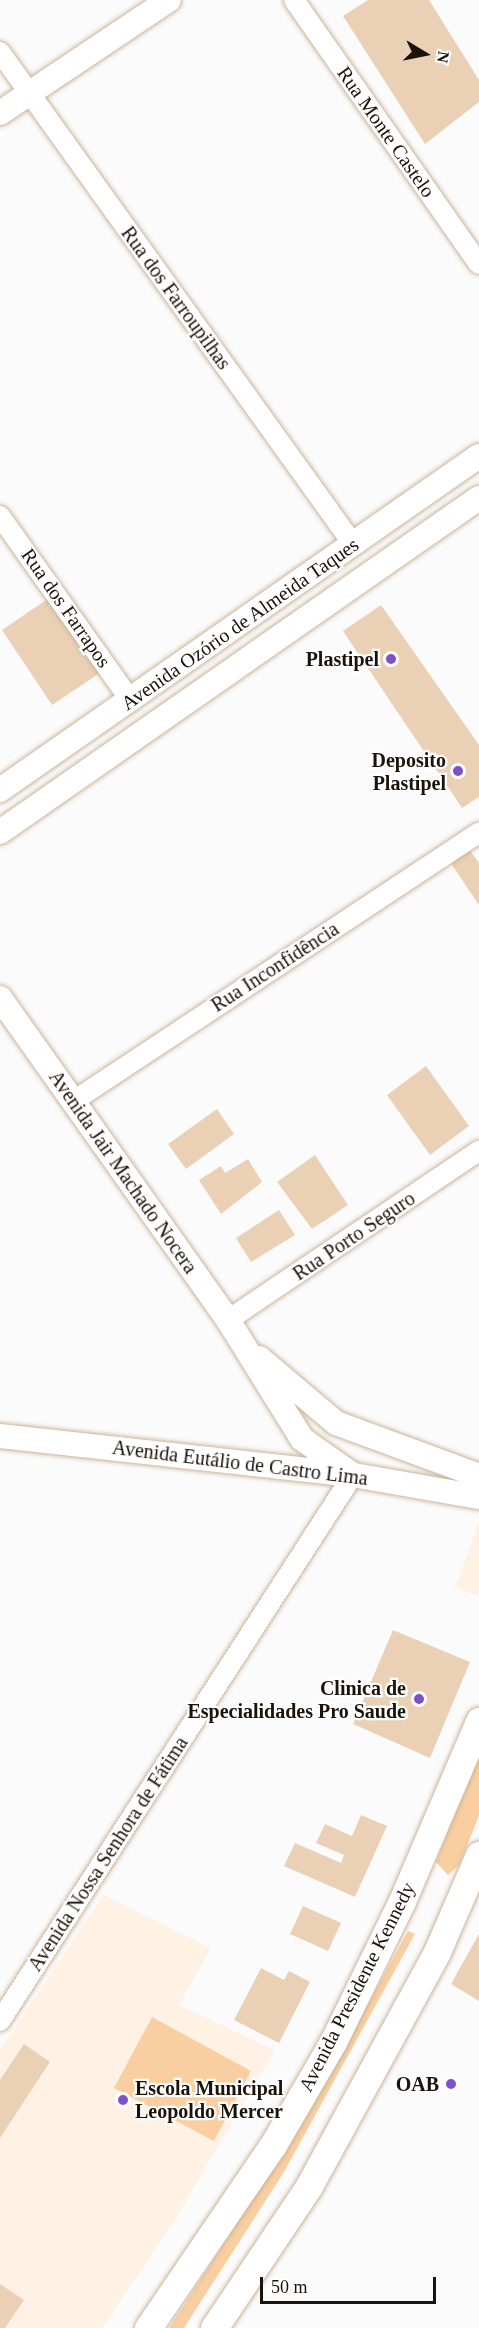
<!DOCTYPE html>
<meta charset="utf-8">
<style>
body{margin:0}
#map{position:relative;width:479px;height:2328px;overflow:hidden;background:#fbfbfb;font-family:"Times New Roman",serif}
div>[style]{position:absolute}
[style*='--x']{left:calc(var(--x)*1px);top:calc(var(--y)*1px);width:calc(var(--w)*1px);rotate:calc(var(--a)*1deg)}
.built>*{inset:0;background:#fff2e5}
.green>*{inset:0;background:#f9cfa1}
.building>*{inset:0;background:#ead1b6}
.roads{filter:drop-shadow(0 0 2px #ccb49a) drop-shadow(0 0 2px #ccb49a)}
.minor>*{height:20px;margin:-10px;padding:0 10px;transform-origin:10px;border-radius:10px;background:#fff}
.tertiary>*{height:24px;margin:-12px;padding:0 12px;transform-origin:12px;border-radius:12px;background:#fff}
.secondary>*{height:27px;margin:-13.5px;padding:0 13.5px;transform-origin:13.5px;border-radius:13.5px;background:#fff}
.dots>*{width:16px;height:16px;translate:-50% -50%;box-sizing:border-box;border:3px solid #fff;border-radius:50%}
span{translate:-50% -50%;white-space:nowrap;text-align:center;line-height:1.15;-webkit-text-stroke:4.5px #fff;paint-order:stroke}
.street-label{font-size:20px;color:#1b1209}
.poi-label{font-size:20px;color:#1b1209;font-weight:700}
.right{translate:-100% -50%;text-align:right}
.left{translate:0 -50%;text-align:left}
.north{position:absolute;left:395px;top:24px;width:60px;height:60px;-webkit-text-stroke:4px #fff;paint-order:stroke;rotate:100deg;font-size:16px;font-weight:700;line-height:24px;text-align:center;color:#1b1209}
.north::after{content:'';display:block;margin:auto;width:21px;height:27px;background:#1b1209;clip-path:polygon(50% 0,100% 100%,50% 72%,0 100%)}
.scale{position:absolute;left:260px;top:2277px;width:176px;height:27px;box-sizing:border-box;border:3px solid #1b1209;border-top:0;padding-left:8px;font-size:18px;line-height:21px;white-space:nowrap;color:#1b1209;-webkit-text-stroke:4px #fff;paint-order:stroke}
</style>
<div id="map">
<div class="built">
<i style="clip-path:polygon(479px 1522px,479px 1596px,455px 1587px)"></i>
<i style="clip-path:polygon(103px 1895px,211px 1948px,179px 2005px,275px 2050px,173px 2223px,102px 2328px,0 2328px,0 2050px)"></i>
</div>
<div class="green">
<i style="clip-path:polygon(479px 1751px,479px 1816px,459px 1865px,448px 1875px,436px 1862px)"></i>
<i style="clip-path:polygon(408px 1931px,415px 1934px,284px 2172px,184px 2328px,169px 2328px,308px 2114px)"></i>
<i style="clip-path:polygon(152px 2017px,251px 2071px,214px 2141px,114px 2088px)"></i>
</div>
<div class="building">
<i style="clip-path:polygon(368px 0,429px 0,479px 80px,479px 102px,425px 144px,343px 16px)"></i>
<i style="clip-path:polygon(49px 598px,100px 673px,52px 705px,2px 630px)"></i>
<i style="clip-path:polygon(381px 605px,479px 745px,479px 797px,462px 808px,343px 631px)"></i>
<i style="clip-path:polygon(469px 849px,479px 863px,479px 905px,450px 862px)"></i>
<i style="clip-path:polygon(426px 1066px,469px 1126px,430px 1155px,387px 1095px)"></i>
<i style="clip-path:polygon(217px 1109px,234px 1134px,186px 1169px,168px 1144px)"></i>
<i style="clip-path:polygon(315px 1155px,348px 1205px,312px 1229px,277px 1182px)"></i>
<i style="clip-path:polygon(248px 1159px,262px 1182px,221px 1214px,199px 1180px,221px 1166px,225px 1173px)"></i>
<i style="clip-path:polygon(279px 1210px,295px 1235px,251px 1262px,236px 1238px)"></i>
<i style="clip-path:polygon(393px 1630px,470px 1662px,430px 1758px,353px 1724px)"></i>
<i style="clip-path:polygon(361px 1815px,387px 1826px,355px 1897px,284px 1866px,295px 1843px,341px 1863px,344px 1855px,316px 1843px,325px 1824px,352px 1836px)"></i>
<i style="clip-path:polygon(303px 1906px,341px 1923px,328px 1951px,290px 1934px)"></i>
<i style="clip-path:polygon(479px 1934px,479px 2001px,451px 1984px)"></i>
<i style="clip-path:polygon(261px 1968px,284px 1980px,289px 1971px,310px 1982px,279px 2043px,234px 2020px)"></i>
<i style="clip-path:polygon(24px 2044px,50px 2062px,0 2138px,0 2080px)"></i>
<i style="clip-path:polygon(0 2284px,24px 2300px,5px 2328px,0 2328px)"></i>
</div>
<div class="roads">
<div class="minor">
<i style="--x:294;--y:0;--w:322;--a:55"></i>
<i style="--x:0;--y:52;--w:606;--a:54.34"></i>
<i style="--x:0;--y:516;--w:227;--a:54.7"></i>
<i style="--x:72;--y:1102;--w:488;--a:-33.5"></i>
<i style="--x:228;--y:1320;--w:303;--a:-34"></i>
<i style="--x:0;--y:2021;--w:650;--a:-57.12"></i>
</div>
<div class="tertiary">
<i style="--x:0;--y:113;--w:203;--a:-33.8"></i>
<i style="--x:0;--y:790;--w:584;--a:-34.89"></i>
<i style="--x:0;--y:832;--w:584;--a:-34.89"></i>
<i style="--x:0;--y:998;--w:395;--a:54.7"></i>
<i style="--x:228;--y:1320;--w:140;--a:58.1"></i>
<i style="--x:302;--y:1439;--w:62;--a:35.2"></i>
<i style="--x:259;--y:1358;--w:101;--a:40.2"></i>
<i style="--x:336;--y:1423;--w:153;--a:20.3"></i>
<i style="--x:0;--y:1436;--w:355;--a:6.3"></i>
<i style="--x:353;--y:1475;--w:128;--a:9.9"></i>
</div>
<div class="secondary">
<i style="--x:148;--y:2328;--w:222;--a:-55.7"></i>
<i style="--x:273;--y:2145;--w:119;--a:-59.8"></i>
<i style="--x:333;--y:2042;--w:157;--a:-63.9"></i>
<i style="--x:402;--y:1901;--w:196;--a:-66.8"></i>
<i style="--x:214;--y:2328;--w:171;--a:-56.2"></i>
<i style="--x:309;--y:2186;--w:267;--a:-61.3"></i>
<i style="--x:437;--y:1952;--w:106;--a:-66.6"></i>
</div>
</div>
<div class="dots">
<i style="left:391px;top:659px;background:#7e50c9"></i>
<i style="left:458px;top:771px;background:#7e50c9"></i>
<i style="left:419px;top:1699px;background:#7e50c9"></i>
<i style="left:451px;top:2084px;background:#7e50c9"></i>
<i style="left:123px;top:2100px;background:#7e50c9"></i>
</div>
<div class="street-label">
<span style="left:386px;top:132px;rotate:55deg">Rua Monte Castelo</span>
<span style="left:176px;top:298px;rotate:54deg">Rua dos Farroupilhas</span>
<span style="left:66px;top:608px;rotate:55deg">Rua dos Farrapos</span>
<span style="left:240px;top:624px;rotate:-35deg">Avenida Ozório de Almeida Taques</span>
<span style="left:275px;top:967px;rotate:-33deg">Rua Inconfidência</span>
<span style="left:123px;top:1172px;rotate:55deg">Avenida Jair Machado Nocera</span>
<span style="left:354px;top:1236px;rotate:-34deg">Rua Porto Seguro</span>
<span style="left:240px;top:1463px;rotate:7deg">Avenida Eutálio de Castro Lima</span>
<span style="left:108px;top:1854px;rotate:-57deg">Avenida Nossa Senhora de Fátima</span>
<span style="left:357px;top:1987px;rotate:-63deg">Avenida Presidente Kennedy</span>
</div>
<div class="poi-label">
<span class="right" style="left:379px;top:659px">Plastipel</span>
<span class="right" style="left:446px;top:772px">Deposito<br>Plastipel</span>
<span class="right" style="left:406px;top:1700px">Clinica de<br>Especialidades Pro Saude</span>
<span class="right" style="left:439px;top:2084px">OAB</span>
<span class="left" style="left:135px;top:2100px">Escola Municipal<br>Leopoldo Mercer</span>
</div>
<div class="north">N</div>
<div class="scale">50 m</div>
</div>
